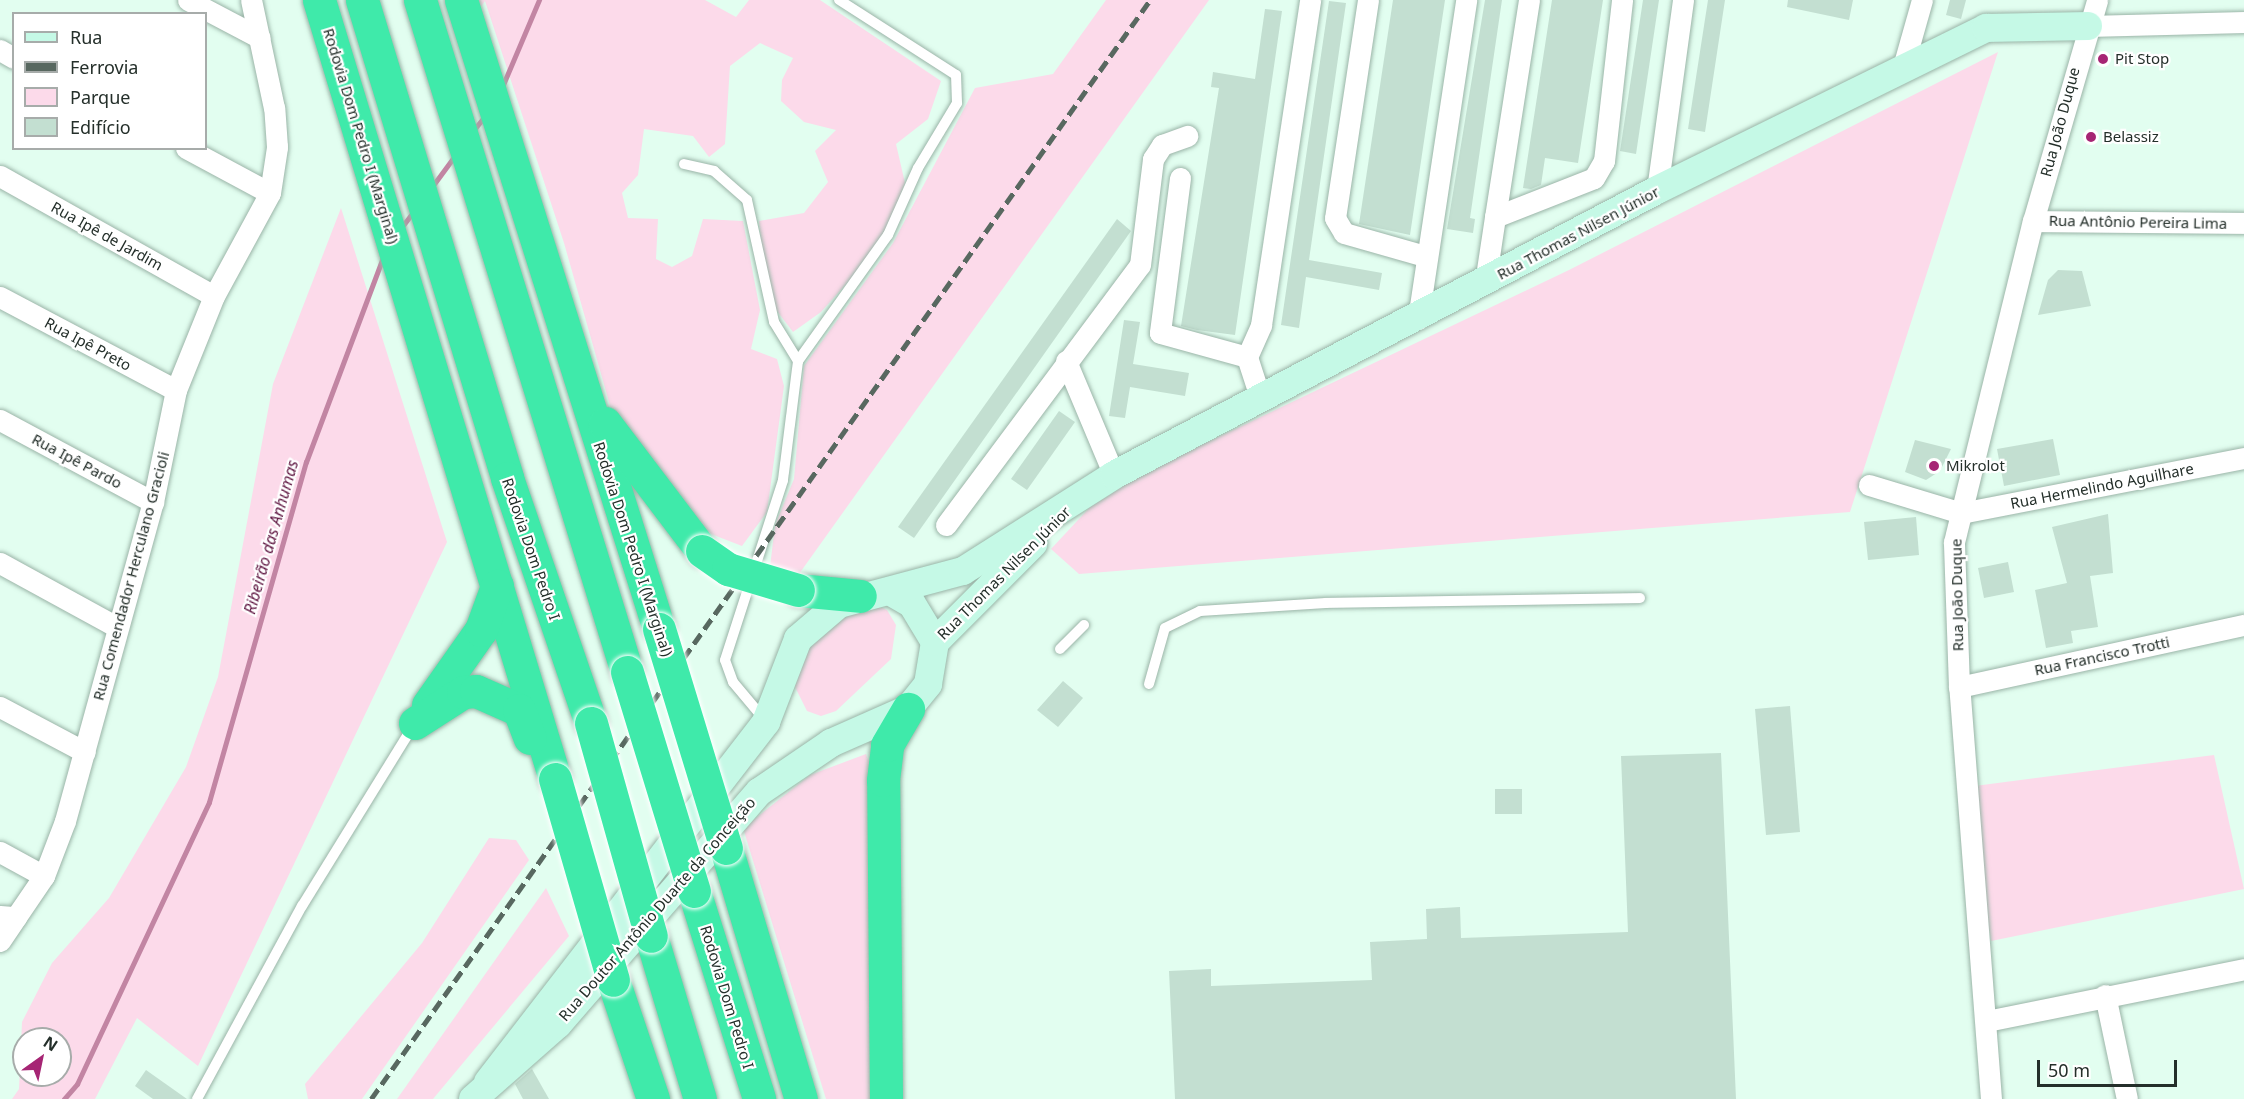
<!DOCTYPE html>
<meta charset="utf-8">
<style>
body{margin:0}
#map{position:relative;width:2244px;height:1099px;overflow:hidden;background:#e2fef0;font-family:"Noto Sans",sans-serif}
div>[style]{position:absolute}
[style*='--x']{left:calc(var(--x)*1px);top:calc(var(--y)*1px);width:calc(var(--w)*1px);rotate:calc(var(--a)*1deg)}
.green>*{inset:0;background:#fcdaea}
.stream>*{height:5px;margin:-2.5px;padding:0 2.5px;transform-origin:2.5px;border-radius:2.5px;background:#c285a3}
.building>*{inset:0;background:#c3dfd1}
.roads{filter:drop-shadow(0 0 2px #9ab4a7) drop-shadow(0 0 2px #9ab4a7)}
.lane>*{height:10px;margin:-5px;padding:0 5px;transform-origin:5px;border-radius:5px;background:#fff}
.street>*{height:21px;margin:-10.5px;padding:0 10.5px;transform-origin:10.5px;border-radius:10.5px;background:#fff}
.secondary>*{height:28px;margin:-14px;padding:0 14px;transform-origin:14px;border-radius:14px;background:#c5f9e6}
.highway>*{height:33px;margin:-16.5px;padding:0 16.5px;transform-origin:16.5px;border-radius:16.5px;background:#3feaaa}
.rail>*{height:4.5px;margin-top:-2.25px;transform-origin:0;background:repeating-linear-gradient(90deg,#586860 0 12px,transparent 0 18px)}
.bridges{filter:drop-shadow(0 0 2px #fff) drop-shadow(0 0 2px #fff)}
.highway-bridge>*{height:33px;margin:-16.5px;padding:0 16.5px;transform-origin:16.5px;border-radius:16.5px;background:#3feaaa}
.dots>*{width:16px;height:16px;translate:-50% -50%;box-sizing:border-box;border:3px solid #fff;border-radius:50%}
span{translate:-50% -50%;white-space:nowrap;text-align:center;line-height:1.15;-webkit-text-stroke:4.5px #fff;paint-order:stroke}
.poi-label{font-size:15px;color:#242f2a}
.left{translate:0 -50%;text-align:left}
.street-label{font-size:15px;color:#242f2a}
.water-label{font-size:16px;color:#611944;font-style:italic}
.legend{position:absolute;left:12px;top:12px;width:195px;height:138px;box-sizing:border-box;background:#fff;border:2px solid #a7acaa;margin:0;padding:8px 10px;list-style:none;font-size:18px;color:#242f2a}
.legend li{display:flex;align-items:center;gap:12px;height:30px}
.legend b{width:30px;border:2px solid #a7acaa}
.north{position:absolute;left:12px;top:1027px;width:60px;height:60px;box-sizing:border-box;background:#fff;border:2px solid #a7acaa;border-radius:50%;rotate:33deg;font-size:16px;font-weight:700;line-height:24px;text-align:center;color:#242f2a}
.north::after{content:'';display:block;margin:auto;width:21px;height:27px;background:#a62574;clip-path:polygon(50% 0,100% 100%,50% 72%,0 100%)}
.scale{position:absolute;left:2037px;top:1060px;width:140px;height:27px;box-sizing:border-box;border:3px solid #242f2a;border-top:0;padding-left:8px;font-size:18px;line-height:21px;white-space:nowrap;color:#242f2a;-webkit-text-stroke:4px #fff;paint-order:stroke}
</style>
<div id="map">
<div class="green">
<i style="clip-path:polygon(461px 0,705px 0,736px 17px,749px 0,820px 0,941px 81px,928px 119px,896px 144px,905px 183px,884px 242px,821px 312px,793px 332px,767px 298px,759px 221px,804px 213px,828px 182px,815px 151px,836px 130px,804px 122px,781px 101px,782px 80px,793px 58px,760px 43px,730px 66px,725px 144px,709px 157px,693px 136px,644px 129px,638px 175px,622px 193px,628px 218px,658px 219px,656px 259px,672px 267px,692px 256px,703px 219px,743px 221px,760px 310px,751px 349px,777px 359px,784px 386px,767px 512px,742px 546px,711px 534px,611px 409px,564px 243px,485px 1px,469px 24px)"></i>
<i style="clip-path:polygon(1106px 0,1209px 0,799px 574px,770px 567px,775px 525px,794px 479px,804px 366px,893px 243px,975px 88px,1053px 74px)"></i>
<i style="clip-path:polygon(1998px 52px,1850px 512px,1079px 574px,1051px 549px,1105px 491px,1569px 270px)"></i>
<i style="clip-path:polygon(evenodd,341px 208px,447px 542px,198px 1066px,137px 1018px,95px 1099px,12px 1099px,19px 1089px,22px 1022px,52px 963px,109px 898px,186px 767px,218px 677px,273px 384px,341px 208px,24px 1039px,60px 1039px,60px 1075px,24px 1075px,24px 1039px)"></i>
<i style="clip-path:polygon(871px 602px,887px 610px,896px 625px,891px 659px,836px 711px,821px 716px,807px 711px,794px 685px,801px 663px,821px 630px)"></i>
<i style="clip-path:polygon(866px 754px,873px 773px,879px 1099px,826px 1099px,743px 828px,810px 775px)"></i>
<i style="clip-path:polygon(2214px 755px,2244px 889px,1991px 941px,1967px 787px)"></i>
<i style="clip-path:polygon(489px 838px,516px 840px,529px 860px,362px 1099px,308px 1099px,305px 1084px,422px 943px)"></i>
<i style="clip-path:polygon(546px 888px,569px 936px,433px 1099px,397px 1099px)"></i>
</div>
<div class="stream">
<i style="--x:502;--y:87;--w:95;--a:-67"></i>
<i style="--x:472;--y:132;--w:21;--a:-51"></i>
<i style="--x:431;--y:188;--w:42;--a:-53.7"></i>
<i style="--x:401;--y:228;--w:20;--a:-53"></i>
<i style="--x:64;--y:1099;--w:20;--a:-49"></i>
<i style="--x:77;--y:1084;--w:311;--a:-64.9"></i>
<i style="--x:209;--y:802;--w:354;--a:-74.1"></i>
<i style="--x:306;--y:462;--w:219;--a:-69.4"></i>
</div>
<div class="building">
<i style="clip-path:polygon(1393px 0,1445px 0,1410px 235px,1359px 224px)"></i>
<i style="clip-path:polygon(1485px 0,1502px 0,1470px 218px,1475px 219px,1473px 233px,1447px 229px)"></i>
<i style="clip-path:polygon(1552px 0,1603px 0,1578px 163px,1545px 158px,1541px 185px,1531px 189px,1523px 188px)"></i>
<i style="clip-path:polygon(1643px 0,1659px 0,1636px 154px,1620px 151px)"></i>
<i style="clip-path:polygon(1708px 0,1725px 0,1705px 132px,1688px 129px)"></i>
<i style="clip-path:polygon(1788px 0,1853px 0,1849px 20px,1787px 7px)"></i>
<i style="clip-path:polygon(1950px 0,1966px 0,1961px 19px,1946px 15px)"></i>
<i style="clip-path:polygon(1329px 1px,1346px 3px,1309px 260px,1382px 273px,1379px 290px,1306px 277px,1299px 328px,1281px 325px)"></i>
<i style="clip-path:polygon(1265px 9px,1282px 11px,1235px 335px,1197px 330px,1181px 326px,1219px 88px,1211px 87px,1213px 72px,1255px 79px)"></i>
<i style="clip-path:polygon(1117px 219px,1131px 231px,914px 538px,898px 527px)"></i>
<i style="clip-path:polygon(2058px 270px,2082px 271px,2091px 306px,2038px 315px,2048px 280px)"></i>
<i style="clip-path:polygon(1124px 320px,1140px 322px,1133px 364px,1189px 373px,1185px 396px,1130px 387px,1125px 418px,1109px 416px)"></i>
<i style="clip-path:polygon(1059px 411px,1075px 422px,1027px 490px,1011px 479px)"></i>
<i style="clip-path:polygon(2053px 439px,2060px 475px,2004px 486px,1997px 449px)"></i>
<i style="clip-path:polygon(1915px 440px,1951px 449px,1940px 471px,1926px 480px,1905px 472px)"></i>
<i style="clip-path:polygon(2108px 514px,2113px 573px,2090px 576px,2098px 627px,2071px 631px,2073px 643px,2046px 648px,2035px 590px,2067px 583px,2052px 527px)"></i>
<i style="clip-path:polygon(1916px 517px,1919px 555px,1868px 560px,1864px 522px)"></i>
<i style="clip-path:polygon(2008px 562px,2014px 592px,1984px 598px,1978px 568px)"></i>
<i style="clip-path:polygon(1063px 681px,1083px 698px,1058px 727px,1037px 710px)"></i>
<i style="clip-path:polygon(1790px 706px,1800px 832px,1766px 835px,1755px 709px)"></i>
<i style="clip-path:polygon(1721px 753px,1736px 1099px,1175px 1099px,1169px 971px,1211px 969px,1211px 986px,1372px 980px,1370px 942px,1427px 939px,1426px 909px,1460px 907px,1461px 938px,1628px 932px,1621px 756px)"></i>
<i style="clip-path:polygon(1495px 789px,1522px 789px,1522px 814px,1495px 814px)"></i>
<i style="clip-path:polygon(532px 1069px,549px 1099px,523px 1099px,515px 1084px)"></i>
<i style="clip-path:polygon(146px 1070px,187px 1099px,153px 1099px,135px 1086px)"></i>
</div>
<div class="roads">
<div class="lane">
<i style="--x:684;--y:164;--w:31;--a:13"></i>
<i style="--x:714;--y:171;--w:44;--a:41.3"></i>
<i style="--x:747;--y:200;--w:125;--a:77.5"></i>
<i style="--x:774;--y:322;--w:46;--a:58.4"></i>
<i style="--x:1060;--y:649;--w:34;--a:-45"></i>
<i style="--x:1149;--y:684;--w:58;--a:-74.1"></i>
<i style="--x:1165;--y:628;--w:39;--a:-26"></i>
<i style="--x:1200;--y:611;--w:126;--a:-3.6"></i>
<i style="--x:1326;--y:603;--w:314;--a:-0.9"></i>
<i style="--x:764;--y:719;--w:48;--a:-130"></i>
<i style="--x:733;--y:682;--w:23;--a:-110"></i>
<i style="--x:725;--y:660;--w:189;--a:-72.1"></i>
<i style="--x:783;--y:480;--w:120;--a:-82.8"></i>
<i style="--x:798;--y:361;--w:155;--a:-54.5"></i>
<i style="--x:888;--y:235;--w:73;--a:-65.9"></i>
<i style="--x:918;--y:168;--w:76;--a:-59"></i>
<i style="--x:957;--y:103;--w:28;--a:-92"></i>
<i style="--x:956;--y:75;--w:139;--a:-147.3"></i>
<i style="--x:197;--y:1099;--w:220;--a:-61.5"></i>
<i style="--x:302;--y:906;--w:211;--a:-58.3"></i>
</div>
<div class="street">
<i style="--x:188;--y:0;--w:81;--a:27.8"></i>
<i style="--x:1368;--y:0;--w:220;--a:98.6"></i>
<i style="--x:1335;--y:218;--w:17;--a:59"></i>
<i style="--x:1344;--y:233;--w:84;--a:15.9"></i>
<i style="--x:1529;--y:0;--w:220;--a:98.9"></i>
<i style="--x:1495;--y:217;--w:106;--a:-21.5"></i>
<i style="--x:1594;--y:178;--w:20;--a:-60"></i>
<i style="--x:1604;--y:161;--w:162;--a:-83.6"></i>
<i style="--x:2088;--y:26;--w:156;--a:-1.5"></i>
<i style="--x:0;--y:50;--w:16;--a:30"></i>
<i style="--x:1903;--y:67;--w:70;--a:-74.2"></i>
<i style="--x:186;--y:148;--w:95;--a:28.2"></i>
<i style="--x:0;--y:176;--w:245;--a:29.3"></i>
<i style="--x:1180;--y:178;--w:156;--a:97.4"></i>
<i style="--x:1160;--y:333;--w:90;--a:15.4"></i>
<i style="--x:1657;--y:190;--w:192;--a:-82.2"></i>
<i style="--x:2033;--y:221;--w:211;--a:0.5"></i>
<i style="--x:1485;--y:283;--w:67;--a:-81.4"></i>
<i style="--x:0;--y:297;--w:199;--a:27.9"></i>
<i style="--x:1418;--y:319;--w:323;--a:-81.4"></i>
<i style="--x:1066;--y:361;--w:124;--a:67.2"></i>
<i style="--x:1260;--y:397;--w:42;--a:-108"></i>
<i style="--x:1247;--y:357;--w:35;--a:-66"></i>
<i style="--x:1261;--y:325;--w:329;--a:-81.4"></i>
<i style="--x:0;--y:420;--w:174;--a:28.2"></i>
<i style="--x:1869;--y:485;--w:96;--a:16.9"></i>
<i style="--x:1961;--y:513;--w:288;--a:-11"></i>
<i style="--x:946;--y:525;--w:324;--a:-53.3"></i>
<i style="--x:1140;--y:265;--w:107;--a:-83"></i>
<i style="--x:1153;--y:159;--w:17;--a:-57"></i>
<i style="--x:1162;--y:145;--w:27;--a:-20"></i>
<i style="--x:0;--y:563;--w:133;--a:28.7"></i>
<i style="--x:1959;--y:687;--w:292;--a:-12.3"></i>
<i style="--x:0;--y:707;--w:96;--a:27.9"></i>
<i style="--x:0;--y:852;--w:50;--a:28.6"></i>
<i style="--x:0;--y:916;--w:16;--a:4"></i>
<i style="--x:16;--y:917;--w:50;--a:-55.7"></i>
<i style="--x:44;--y:876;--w:59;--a:-69.1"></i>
<i style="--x:65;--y:821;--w:331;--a:-74.6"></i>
<i style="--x:153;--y:502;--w:114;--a:-78.4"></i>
<i style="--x:176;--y:390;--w:101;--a:-68"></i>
<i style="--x:214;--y:296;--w:117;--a:-61.5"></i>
<i style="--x:270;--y:193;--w:47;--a:-81.3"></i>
<i style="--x:277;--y:147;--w:39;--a:-94"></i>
<i style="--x:274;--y:108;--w:110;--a:-102"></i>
<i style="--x:0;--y:941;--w:29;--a:-56"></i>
<i style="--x:2105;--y:995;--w:106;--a:78.1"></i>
<i style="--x:1987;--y:1021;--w:262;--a:-11.4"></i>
<i style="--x:1991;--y:1099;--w:413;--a:-94.4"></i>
<i style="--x:1959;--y:687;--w:145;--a:-92"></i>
<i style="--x:1954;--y:542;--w:331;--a:-76.2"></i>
<i style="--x:2033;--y:221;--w:230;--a:-73.8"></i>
</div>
<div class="secondary">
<i style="--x:891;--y:592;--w:24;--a:30"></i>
<i style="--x:912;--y:604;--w:44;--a:58.8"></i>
<i style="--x:488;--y:1082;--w:455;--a:-52.3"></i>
<i style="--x:766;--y:722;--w:89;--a:-68.9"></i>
<i style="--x:798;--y:639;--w:54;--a:-40.5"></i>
<i style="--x:839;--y:604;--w:128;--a:-14.9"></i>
<i style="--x:963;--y:571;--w:179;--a:-32.4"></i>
<i style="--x:1114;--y:475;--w:613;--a:-27.69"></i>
<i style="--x:1657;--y:190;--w:367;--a:-26.2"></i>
<i style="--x:1986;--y:28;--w:102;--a:-1.1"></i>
<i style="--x:473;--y:1099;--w:113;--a:-41.4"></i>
<i style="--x:558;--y:1024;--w:307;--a:-49.1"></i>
<i style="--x:759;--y:792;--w:87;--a:-34.2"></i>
<i style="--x:831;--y:743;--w:84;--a:-23.8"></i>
<i style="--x:908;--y:709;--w:32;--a:-51"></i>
<i style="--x:928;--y:684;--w:43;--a:-80.5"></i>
<i style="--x:935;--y:642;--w:139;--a:-45"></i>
</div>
<div class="highway">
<i style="--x:319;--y:0;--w:814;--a:73.15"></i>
<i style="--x:362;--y:0;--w:500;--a:73.1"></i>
<i style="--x:507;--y:478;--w:259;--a:71.1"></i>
<i style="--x:420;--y:0;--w:703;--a:72.88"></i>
<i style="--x:461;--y:0;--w:659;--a:72.53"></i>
<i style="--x:605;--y:423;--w:161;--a:52.8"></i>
<i style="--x:798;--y:590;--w:62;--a:5.5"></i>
<i style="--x:428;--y:705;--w:92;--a:-54.8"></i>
<i style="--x:481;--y:630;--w:47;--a:-70"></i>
<i style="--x:415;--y:723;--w:57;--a:-32.9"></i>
<i style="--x:463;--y:692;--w:13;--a:-4"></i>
<i style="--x:476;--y:691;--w:47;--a:23.8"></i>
<i style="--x:519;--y:710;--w:30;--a:69"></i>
<i style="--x:726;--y:848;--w:262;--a:73.4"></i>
<i style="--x:694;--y:891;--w:218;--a:72.6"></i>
<i style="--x:651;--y:936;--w:170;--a:73.3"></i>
<i style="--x:613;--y:980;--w:126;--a:71.4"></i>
<i style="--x:886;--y:1099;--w:319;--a:-90.5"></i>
<i style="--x:883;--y:780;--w:35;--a:-83"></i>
<i style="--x:887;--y:745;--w:42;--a:-59.7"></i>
</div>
</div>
<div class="rail">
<i style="--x:371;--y:1099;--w:1347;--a:-54.67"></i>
</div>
<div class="bridges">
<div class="highway-bridge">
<i style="--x:702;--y:551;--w:32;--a:35"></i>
<i style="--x:728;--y:569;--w:73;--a:16.7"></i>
<i style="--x:659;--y:629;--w:229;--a:73"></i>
<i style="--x:627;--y:672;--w:229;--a:73"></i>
<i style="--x:591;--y:723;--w:221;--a:74.3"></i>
<i style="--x:555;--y:779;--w:209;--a:73.9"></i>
</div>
</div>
<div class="dots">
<i style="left:2103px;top:59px;background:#a62574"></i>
<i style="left:2091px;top:137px;background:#a62574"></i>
<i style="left:1934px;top:466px;background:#a62574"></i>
</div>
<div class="poi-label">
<span class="left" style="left:2115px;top:59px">Pit Stop</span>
<span class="left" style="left:2103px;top:137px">Belassiz</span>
<span class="left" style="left:1946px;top:466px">Mikrolot</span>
</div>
<div class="street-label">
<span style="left:2060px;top:122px;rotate:-75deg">Rua João Duque</span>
<span style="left:361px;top:136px;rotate:73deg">Rodovia Dom Pedro I (Marginal)</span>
<span style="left:2138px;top:222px;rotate:1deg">Rua Antônio Pereira Lima</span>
<span style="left:1578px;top:233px;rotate:-28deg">Rua Thomas Nilsen Júnior</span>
<span style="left:107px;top:236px;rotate:29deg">Rua Ipê de Jardim</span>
<span style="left:88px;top:344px;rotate:28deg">Rua Ipê Preto</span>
<span style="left:77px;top:461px;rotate:28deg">Rua Ipê Pardo</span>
<span style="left:2102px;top:486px;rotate:-11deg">Rua Hermelindo Aguilhare</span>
<span style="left:531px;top:549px;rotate:71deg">Rodovia Dom Pedro I</span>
<span style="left:633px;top:549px;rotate:72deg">Rodovia Dom Pedro I (Marginal)</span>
<span style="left:1004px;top:573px;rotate:-45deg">Rua Thomas Nilsen Júnior</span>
<span style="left:131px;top:576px;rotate:-75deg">Rua Comendador Herculano Gracioli</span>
<span style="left:1957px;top:595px;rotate:-91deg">Rua João Duque</span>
<span style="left:2102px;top:656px;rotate:-12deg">Rua Francisco Trotti</span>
<span style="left:657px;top:909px;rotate:-49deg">Rua Doutor Antônio Duarte da Conceição</span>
<span style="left:727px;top:997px;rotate:73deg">Rodovia Dom Pedro I</span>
</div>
<div class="water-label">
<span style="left:271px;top:537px;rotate:-74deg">Ribeirão das Anhumas</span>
</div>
<ul class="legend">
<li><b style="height:8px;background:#c5f9e6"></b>Rua</li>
<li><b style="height:8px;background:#586860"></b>Ferrovia</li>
<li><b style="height:16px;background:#fcdaea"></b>Parque</li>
<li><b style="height:16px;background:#c3dfd1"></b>Edifício</li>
</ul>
<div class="north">N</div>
<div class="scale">50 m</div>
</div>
